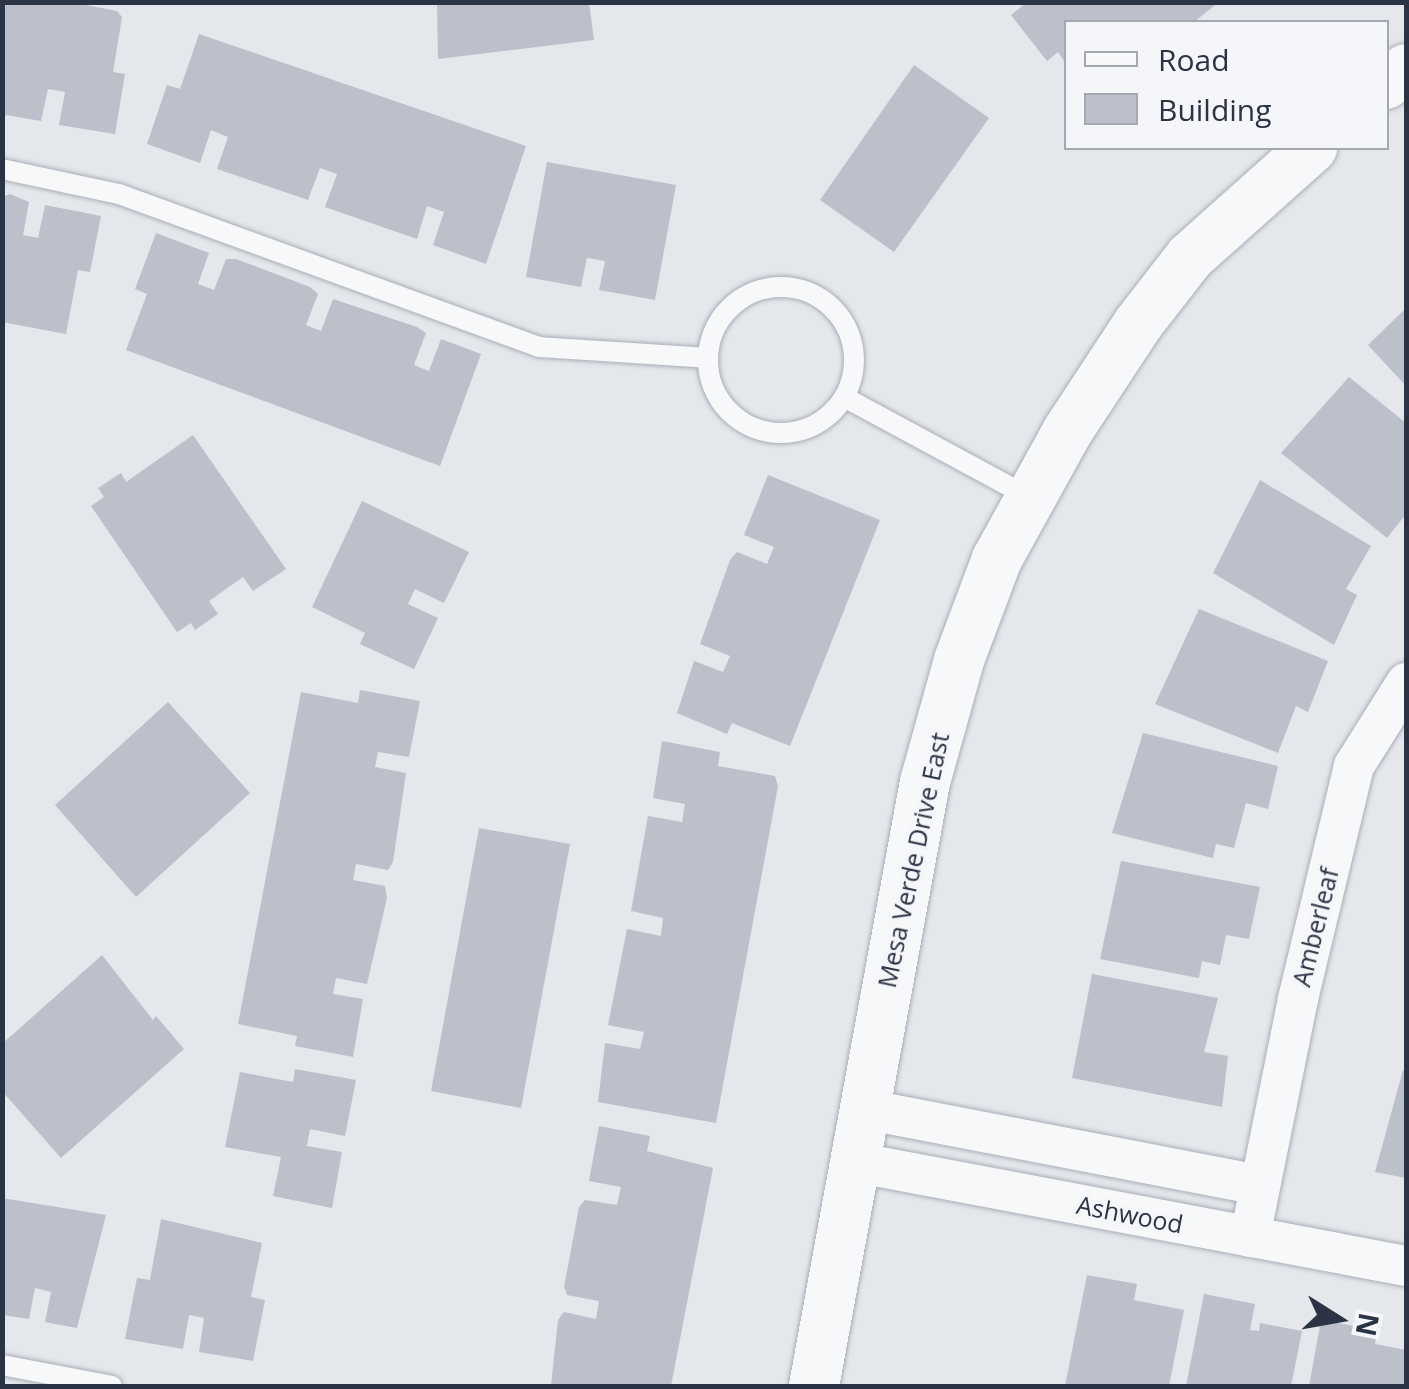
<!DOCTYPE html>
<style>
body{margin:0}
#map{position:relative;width:1409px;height:1389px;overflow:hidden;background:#e4e7ec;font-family:"Open Sans",sans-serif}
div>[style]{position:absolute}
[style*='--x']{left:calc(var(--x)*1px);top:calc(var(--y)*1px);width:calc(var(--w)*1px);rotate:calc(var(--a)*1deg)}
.building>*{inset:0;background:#bbc0ca}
.roads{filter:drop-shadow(0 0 2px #a9aeb7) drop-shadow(0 0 2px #a9aeb7)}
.service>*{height:20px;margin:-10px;padding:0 10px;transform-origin:10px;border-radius:10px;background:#f7f8fa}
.service>.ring{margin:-10px;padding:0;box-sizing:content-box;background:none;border:20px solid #f7f8fa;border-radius:50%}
.minor>*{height:40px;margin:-20px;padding:0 20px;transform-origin:20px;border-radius:20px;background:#f7f8fa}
.tertiary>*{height:50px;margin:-25px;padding:0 25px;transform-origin:25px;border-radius:25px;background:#f7f8fa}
span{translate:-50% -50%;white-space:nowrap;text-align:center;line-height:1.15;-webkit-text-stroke:8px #f4f6f9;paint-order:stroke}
.street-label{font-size:25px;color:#2b3445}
.frame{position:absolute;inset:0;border:5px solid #2b3445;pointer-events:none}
.legend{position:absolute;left:1064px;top:20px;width:325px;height:130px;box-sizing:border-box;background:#f4f6f9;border:2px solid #a4a8b1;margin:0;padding:12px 18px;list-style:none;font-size:30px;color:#2b3445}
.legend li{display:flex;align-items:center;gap:20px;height:50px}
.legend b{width:50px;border:2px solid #a4a8b1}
.north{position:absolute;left:1289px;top:1269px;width:100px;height:100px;-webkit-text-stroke:8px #f4f6f9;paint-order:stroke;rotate:101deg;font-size:28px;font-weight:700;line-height:40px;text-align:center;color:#2b3445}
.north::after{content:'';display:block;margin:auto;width:35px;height:45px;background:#2b3445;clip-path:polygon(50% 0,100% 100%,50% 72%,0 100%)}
</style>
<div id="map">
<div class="building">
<i style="clip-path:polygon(2px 2px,70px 2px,117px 11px,122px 17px,113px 72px,125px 74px,115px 134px,59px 125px,65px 92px,48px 89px,41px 121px,6px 115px,2px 124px)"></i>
<i style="clip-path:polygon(437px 2px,589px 2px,594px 40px,438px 59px)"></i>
<i style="clip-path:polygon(1027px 2px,1077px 5px,1219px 2px,1194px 22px,1066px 22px,1066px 64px,1058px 52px,1047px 61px,1011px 15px)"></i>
<i style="clip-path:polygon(199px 34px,526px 146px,486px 264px,433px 245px,444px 212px,427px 206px,417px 239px,325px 207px,337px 174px,320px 168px,308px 200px,217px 169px,228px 137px,211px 130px,200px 163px,147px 144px,167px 85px,180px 89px)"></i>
<i style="clip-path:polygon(914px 65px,989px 118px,894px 252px,820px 200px)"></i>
<i style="clip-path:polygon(547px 162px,676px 185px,655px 300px,599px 290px,605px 261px,587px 258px,581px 287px,526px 277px)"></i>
<i style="clip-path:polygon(10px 194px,29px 202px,23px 235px,38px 238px,45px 205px,101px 216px,90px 272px,78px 270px,66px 334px,2px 322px,2px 197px)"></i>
<i style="clip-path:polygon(156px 233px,209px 253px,198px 284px,214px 290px,226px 259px,236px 259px,310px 287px,318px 294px,306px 325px,321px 331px,333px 299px,417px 327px,426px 333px,414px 365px,429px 371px,441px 339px,481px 354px,440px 466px,126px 350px,147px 294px,135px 289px)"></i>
<i style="clip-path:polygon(1406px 308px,1406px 386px,1368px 345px)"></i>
<i style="clip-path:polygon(1349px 377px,1406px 423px,1406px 514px,1387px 538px,1281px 453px)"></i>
<i style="clip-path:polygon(193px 435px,286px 569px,253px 591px,243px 577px,209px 601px,218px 614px,195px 630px,191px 623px,177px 632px,91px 506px,104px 497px,98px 488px,121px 473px,126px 482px)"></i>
<i style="clip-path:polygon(768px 475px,880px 520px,790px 746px,732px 723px,727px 734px,677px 713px,694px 661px,723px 672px,730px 656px,700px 644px,730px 560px,737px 552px,767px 564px,774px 547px,744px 535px)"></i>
<i style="clip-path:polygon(1260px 480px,1371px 546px,1346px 589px,1357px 595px,1334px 645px,1213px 573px)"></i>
<i style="clip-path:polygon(362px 501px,469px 552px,444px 603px,415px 589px,408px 604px,438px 618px,414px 669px,360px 644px,365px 633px,312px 607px)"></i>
<i style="clip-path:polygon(1199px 609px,1328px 661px,1308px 712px,1296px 706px,1278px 753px,1155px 704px)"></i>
<i style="clip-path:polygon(360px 690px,420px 701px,409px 757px,378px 752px,375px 767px,406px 773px,393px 862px,388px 870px,356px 864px,353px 880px,385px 886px,387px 898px,367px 984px,336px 978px,333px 994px,363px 999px,353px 1057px,295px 1046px,297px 1036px,238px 1024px,301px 692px,358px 703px)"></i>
<i style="clip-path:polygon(168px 702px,250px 793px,136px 897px,55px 805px)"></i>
<i style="clip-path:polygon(1143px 733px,1278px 766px,1268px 809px,1246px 803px,1234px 848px,1216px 844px,1213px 858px,1112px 833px)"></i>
<i style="clip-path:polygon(662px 741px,720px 752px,718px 766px,775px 776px,778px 786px,716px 1123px,598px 1102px,605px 1043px,640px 1049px,644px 1032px,608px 1025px,627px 929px,661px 936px,663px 918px,631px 911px,648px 816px,682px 822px,685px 804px,653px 798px)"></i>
<i style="clip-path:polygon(479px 828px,570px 844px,521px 1108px,431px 1091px)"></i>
<i style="clip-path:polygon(1121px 861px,1260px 887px,1249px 939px,1226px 935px,1220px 965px,1202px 961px,1199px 978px,1100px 959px)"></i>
<i style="clip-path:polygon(102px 955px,153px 1020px,156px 1016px,184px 1049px,61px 1158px,2px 1091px,2px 1044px)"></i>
<i style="clip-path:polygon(1092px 974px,1218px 998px,1204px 1052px,1228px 1056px,1222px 1107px,1072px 1078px)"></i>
<i style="clip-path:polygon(295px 1069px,356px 1080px,345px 1136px,310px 1129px,307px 1146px,342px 1152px,332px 1208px,273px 1196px,281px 1157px,225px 1147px,240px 1072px,293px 1082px)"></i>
<i style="clip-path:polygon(1403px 1070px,1406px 1071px,1406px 1178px,1375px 1172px)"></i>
<i style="clip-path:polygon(599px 1126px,650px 1136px,647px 1151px,713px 1168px,671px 1386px,551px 1386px,558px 1320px,564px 1312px,596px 1319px,599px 1301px,567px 1295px,564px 1287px,579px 1207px,585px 1200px,617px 1205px,621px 1187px,589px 1181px)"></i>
<i style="clip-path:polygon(2px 1198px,106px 1215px,77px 1328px,45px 1322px,51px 1292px,35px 1288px,29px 1319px,2px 1315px)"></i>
<i style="clip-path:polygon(161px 1219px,262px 1243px,251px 1297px,265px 1300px,253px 1361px,199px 1352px,204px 1318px,189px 1315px,183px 1349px,125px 1339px,137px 1278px,150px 1280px)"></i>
<i style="clip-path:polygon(1087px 1275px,1137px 1284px,1134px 1300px,1184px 1310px,1169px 1386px,1065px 1386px)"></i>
<i style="clip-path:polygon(1204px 1294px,1255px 1304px,1250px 1330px,1259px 1331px,1260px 1323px,1302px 1331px,1291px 1386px,1186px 1386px)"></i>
<i style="clip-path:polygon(1321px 1320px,1377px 1330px,1375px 1344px,1406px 1350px,1406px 1386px,1309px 1386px)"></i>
</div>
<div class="roads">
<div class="service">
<i style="--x:2;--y:169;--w:120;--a:12.1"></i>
<i style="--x:119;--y:194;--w:447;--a:20"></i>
<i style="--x:539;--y:347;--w:169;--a:3.7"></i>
<i class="ring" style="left:708px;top:287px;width:126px;height:126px"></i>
<i style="--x:844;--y:397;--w:213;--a:28.4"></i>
<i style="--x:2;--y:1365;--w:112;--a:10.8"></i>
</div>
<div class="minor">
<i style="--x:864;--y:1109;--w:403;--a:10.9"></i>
<i style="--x:854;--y:1162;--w:562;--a:10.67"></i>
<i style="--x:1250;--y:1237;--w:243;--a:-78.6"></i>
<i style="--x:1298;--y:999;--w:240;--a:-76.5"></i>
<i style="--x:1354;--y:766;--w:98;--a:-57.9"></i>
</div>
<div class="tertiary">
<i style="--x:1386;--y:84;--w:25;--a:-37"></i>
<i style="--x:814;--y:1386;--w:614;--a:-79.59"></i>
<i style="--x:925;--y:782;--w:127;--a:-74.4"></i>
<i style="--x:959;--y:660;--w:108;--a:-69.4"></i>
<i style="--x:997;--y:559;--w:145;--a:-61.1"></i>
<i style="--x:1067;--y:432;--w:129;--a:-56.7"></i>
<i style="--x:1138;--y:324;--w:85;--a:-52.2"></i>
<i style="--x:1190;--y:257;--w:164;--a:-41.8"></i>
</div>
</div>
<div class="street-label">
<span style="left:913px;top:860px;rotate:-78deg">Mesa Verde Drive East</span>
<span style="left:1315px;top:927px;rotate:-76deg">Amberleaf</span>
<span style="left:1130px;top:1214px;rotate:11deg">Ashwood</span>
</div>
<div class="frame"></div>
<ul class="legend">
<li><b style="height:12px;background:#f7f8fa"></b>Road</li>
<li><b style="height:28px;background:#bbc0ca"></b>Building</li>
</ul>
<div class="north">N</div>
</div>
